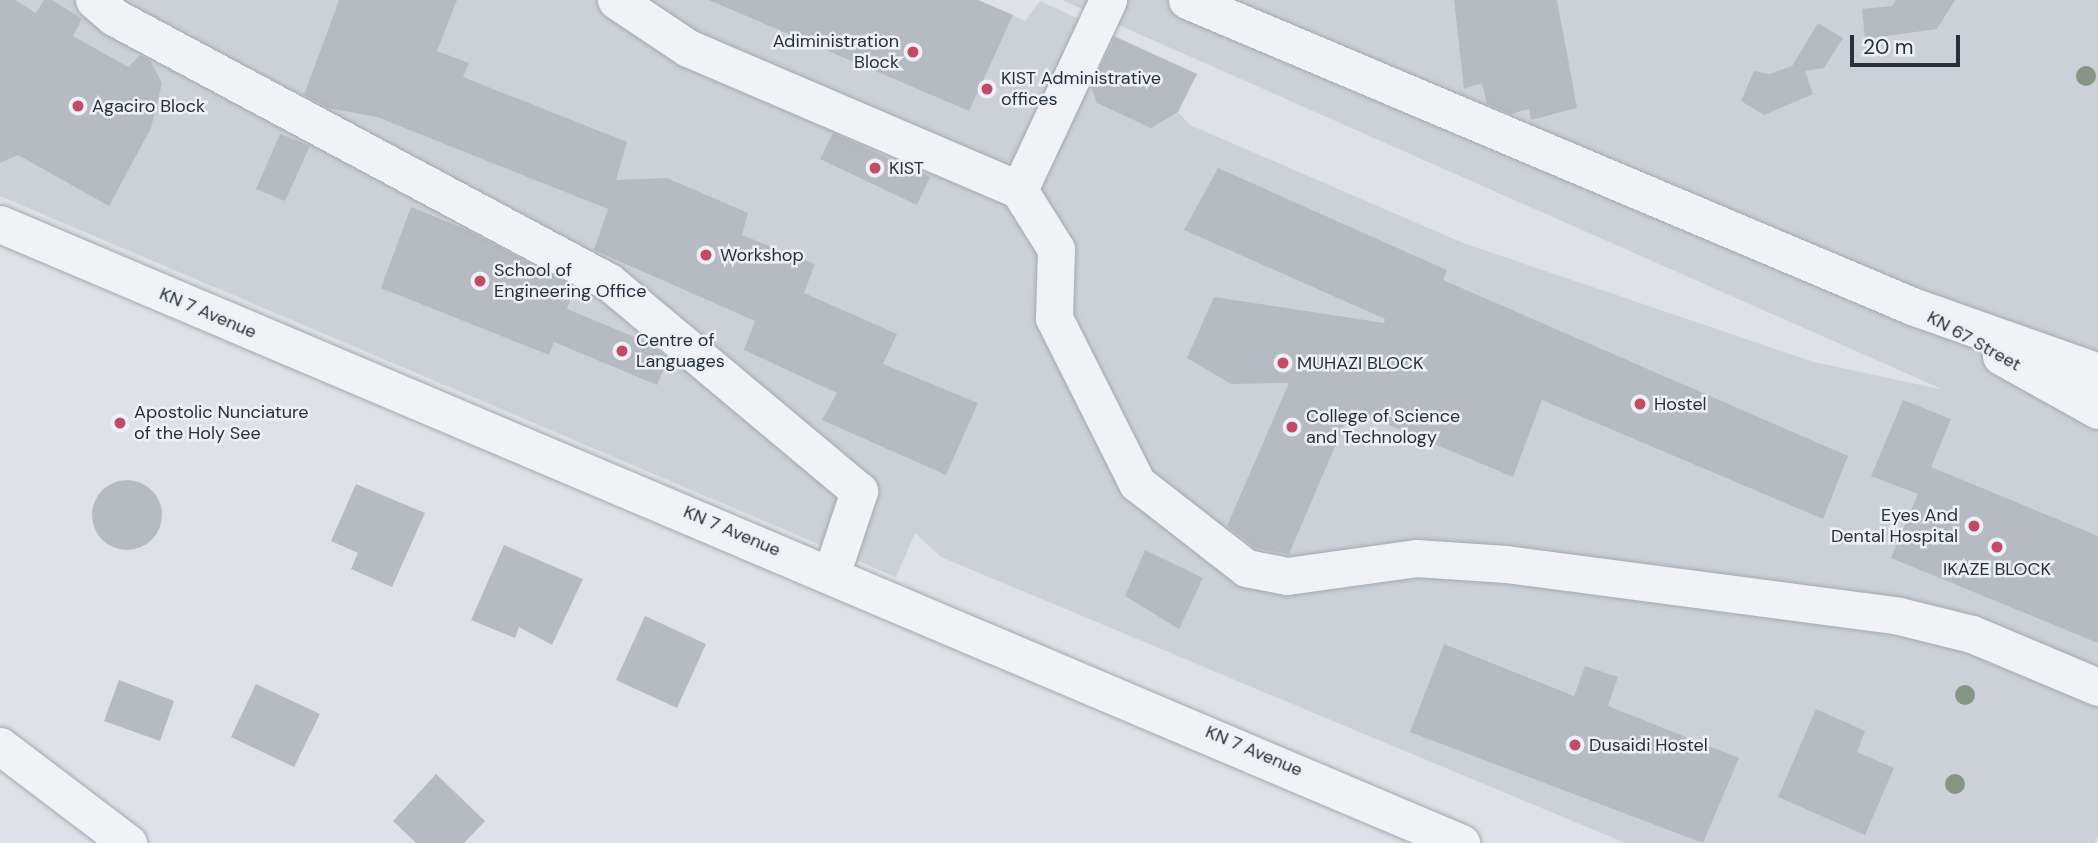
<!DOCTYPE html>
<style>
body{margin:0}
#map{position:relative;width:2098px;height:843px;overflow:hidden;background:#dee2e6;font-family:"DM Sans",sans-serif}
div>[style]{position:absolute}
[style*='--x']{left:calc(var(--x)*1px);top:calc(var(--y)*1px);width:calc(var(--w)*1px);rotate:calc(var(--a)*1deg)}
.built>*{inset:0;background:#ccd1d7}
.building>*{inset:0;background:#b6bbc2}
.round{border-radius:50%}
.roads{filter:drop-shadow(0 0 2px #a4a9af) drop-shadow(0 0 2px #a4a9af)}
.minor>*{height:37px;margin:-18.5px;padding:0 18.5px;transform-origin:18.5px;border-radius:18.5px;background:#f0f2f5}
.trees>*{width:20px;height:20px;margin:-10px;border-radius:50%;background:#879586}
.dots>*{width:19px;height:19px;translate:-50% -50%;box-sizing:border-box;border:4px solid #edf0f4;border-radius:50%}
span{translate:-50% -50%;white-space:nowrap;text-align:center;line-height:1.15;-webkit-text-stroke:5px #edf0f4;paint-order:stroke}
.poi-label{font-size:18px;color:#28313b}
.right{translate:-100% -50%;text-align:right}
.left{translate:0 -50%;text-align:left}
.street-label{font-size:18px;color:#28313b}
.scale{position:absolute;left:1850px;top:35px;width:110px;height:32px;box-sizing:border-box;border:4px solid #28313b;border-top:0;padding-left:9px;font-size:21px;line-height:24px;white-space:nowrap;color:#28313b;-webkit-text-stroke:5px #edf0f4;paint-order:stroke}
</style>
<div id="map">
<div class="built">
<i style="clip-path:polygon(0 0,978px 0,1025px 21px,1040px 1px,1197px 74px,1178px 112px,1190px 125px,1463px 243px,1814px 362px,1944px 390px,1062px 0,2098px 0,2098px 836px,2095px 843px,1625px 843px,941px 557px,915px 533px,896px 577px,0 196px)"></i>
</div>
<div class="building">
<i style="clip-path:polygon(0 0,15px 0,36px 13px,44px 0,52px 0,82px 19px,73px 36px,128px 67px,140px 55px,150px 60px,162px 83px,151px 128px,109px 206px,18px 155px,0 163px)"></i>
<i style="clip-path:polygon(339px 0,457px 0,437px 51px,469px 63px,463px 77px,627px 142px,616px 180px,667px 178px,748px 213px,742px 235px,815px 264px,804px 293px,897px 334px,883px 364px,978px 403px,946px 475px,822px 420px,837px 393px,744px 350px,755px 321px,594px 250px,608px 209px,377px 117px,328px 108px,304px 95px)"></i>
<i style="clip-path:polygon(709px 0,978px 0,1013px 15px,969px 111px)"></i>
<i style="clip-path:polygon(1454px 0,1557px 0,1577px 108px,1531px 120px,1529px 109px,1510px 114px,1487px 104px,1482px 83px,1464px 89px)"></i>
<i style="clip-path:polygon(1896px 0,1955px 0,1937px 29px,1865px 39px,1862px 9px,1892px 6px)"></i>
<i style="clip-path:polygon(1818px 23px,1843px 38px,1824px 68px,1805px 71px,1813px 94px,1764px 115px,1741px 101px,1754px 71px,1770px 74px,1792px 66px)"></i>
<i style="clip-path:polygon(1115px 37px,1197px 74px,1178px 112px,1151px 128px,1097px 103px,1091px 86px)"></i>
<i style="clip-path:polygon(833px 133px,930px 177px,917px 205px,820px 159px)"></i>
<i style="clip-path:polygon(280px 134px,310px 146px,285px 201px,256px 189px)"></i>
<i style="clip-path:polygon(1218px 168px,1447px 270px,1443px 280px,1848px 456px,1823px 519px,1542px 400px,1513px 477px,1351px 409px,1289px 554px,1255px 548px,1227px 526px,1289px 383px,1231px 384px,1187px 358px,1214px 297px,1384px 323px,1385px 319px,1184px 230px)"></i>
<i style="clip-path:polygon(411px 207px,467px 230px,575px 287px,567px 309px,649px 343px,668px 359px,657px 385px,554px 342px,549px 355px,381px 288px)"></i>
<i style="clip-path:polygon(1903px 400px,1951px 419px,1931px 467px,2098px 536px,2098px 643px,1891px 558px,1918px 494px,1871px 476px)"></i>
<i class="round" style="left:92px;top:480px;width:70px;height:70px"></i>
<i style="clip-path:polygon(356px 484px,425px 513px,392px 587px,351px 569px,358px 553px,331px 541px)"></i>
<i style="clip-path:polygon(504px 545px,583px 579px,552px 645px,519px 627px,515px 638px,471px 620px)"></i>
<i style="clip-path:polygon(1145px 550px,1203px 578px,1179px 629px,1125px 596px)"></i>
<i style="clip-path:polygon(645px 616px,706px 644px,677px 708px,616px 680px)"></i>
<i style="clip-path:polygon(1444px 644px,1574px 696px,1585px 666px,1618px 677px,1608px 706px,1739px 758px,1703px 843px,1410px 732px)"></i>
<i style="clip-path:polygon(119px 680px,174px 701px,160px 741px,104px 721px)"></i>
<i style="clip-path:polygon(256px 684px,320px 714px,294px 767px,231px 737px)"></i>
<i style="clip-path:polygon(1816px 709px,1865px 731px,1857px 752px,1894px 768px,1865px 835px,1778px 797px)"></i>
<i style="clip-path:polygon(436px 774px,485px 821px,464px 843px,416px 843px,393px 821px)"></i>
</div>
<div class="roads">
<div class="minor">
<i style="--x:94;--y:0;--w:26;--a:40"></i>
<i style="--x:114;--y:17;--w:561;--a:28.16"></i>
<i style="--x:609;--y:282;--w:326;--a:39.9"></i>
<i style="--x:859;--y:491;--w:85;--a:108.4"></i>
<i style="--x:616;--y:0;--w:87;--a:33.7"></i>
<i style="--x:688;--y:48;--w:360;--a:23.2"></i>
<i style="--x:1019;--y:190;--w:70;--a:57.9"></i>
<i style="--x:1056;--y:249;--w:69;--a:91.7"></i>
<i style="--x:1054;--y:318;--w:185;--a:63.3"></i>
<i style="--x:1137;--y:483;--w:138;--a:37.9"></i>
<i style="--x:1246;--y:568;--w:42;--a:11"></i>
<i style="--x:1287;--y:576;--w:130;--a:-7.9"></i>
<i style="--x:1416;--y:558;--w:90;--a:3.8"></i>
<i style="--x:1506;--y:564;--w:396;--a:7.5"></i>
<i style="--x:1899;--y:616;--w:75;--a:13.9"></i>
<i style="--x:1972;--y:634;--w:137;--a:22.8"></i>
<i style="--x:1187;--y:0;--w:787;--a:22.88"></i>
<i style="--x:1912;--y:306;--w:197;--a:19.5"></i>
<i style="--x:1019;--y:190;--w:210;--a:-64.9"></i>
<i style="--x:0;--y:224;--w:1587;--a:22.96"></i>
<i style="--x:2001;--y:356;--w:111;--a:29.1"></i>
<i style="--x:0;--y:746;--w:161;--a:37.2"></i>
</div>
</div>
<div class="trees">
<i style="left:2086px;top:76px"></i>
<i style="left:1965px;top:695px"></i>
<i style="left:1955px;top:784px"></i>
</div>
<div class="dots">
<i style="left:913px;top:52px;background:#c24c67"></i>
<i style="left:987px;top:89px;background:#c24c67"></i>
<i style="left:78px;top:106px;background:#c24c67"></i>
<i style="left:875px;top:168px;background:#c24c67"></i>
<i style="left:706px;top:255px;background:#c24c67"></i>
<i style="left:480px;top:281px;background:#c24c67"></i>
<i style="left:622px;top:351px;background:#c24c67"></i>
<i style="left:1283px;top:363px;background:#c24c67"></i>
<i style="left:1640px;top:404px;background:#c24c67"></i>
<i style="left:120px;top:423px;background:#c24c67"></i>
<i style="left:1292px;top:427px;background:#c24c67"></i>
<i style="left:1974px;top:526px;background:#c24c67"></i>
<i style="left:1997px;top:547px;background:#c24c67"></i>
<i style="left:1575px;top:745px;background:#c24c67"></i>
</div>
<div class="poi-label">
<span class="right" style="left:899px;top:52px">Adiministration<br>Block</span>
<span class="left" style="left:1001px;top:89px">KIST Administrative<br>offices</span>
<span class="left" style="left:92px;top:106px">Agaciro Block</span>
<span class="left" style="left:889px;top:168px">KIST</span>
<span class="left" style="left:720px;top:255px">Workshop</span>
<span class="left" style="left:494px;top:281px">School of<br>Engineering Office</span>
<span class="left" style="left:636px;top:351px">Centre of<br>Languages</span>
<span class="left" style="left:1297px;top:363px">MUHAZI BLOCK</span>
<span class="left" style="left:1654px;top:404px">Hostel</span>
<span class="left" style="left:134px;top:423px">Apostolic Nunciature<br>of the Holy See</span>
<span class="left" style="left:1306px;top:427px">College of Science<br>and Technology</span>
<span class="right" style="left:1958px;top:526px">Eyes And<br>Dental Hospital</span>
<span style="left:1997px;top:569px">IKAZE BLOCK</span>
<span class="left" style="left:1589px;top:745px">Dusaidi Hostel</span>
</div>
<div class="street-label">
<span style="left:208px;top:313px;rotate:23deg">KN 7 Avenue</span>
<span style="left:1974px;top:341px;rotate:29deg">KN 67 Street</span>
<span style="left:732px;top:531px;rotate:23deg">KN 7 Avenue</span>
<span style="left:1254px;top:751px;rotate:23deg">KN 7 Avenue</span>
</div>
<div class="scale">20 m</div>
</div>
